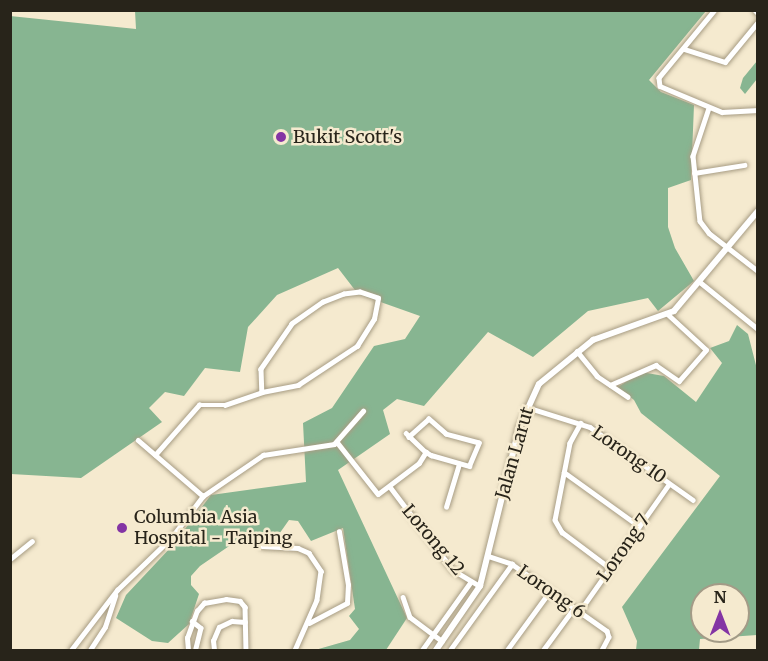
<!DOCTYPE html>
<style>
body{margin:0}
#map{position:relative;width:768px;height:661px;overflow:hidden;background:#f5eacf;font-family:Merriweather,serif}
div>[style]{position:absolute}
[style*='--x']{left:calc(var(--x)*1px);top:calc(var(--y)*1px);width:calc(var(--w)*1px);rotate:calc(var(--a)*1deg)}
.forest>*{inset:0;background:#87b591}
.roads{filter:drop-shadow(0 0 2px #a79c83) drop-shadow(0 0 2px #a79c83)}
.street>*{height:4.5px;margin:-2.25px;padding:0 2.25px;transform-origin:2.25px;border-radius:2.25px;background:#fff}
.secondary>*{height:6px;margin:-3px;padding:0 3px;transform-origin:3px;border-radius:3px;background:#fff}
.dots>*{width:16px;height:16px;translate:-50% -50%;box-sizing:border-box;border:3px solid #f5eacf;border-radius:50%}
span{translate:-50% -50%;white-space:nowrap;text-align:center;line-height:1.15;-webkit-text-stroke:5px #f5eacf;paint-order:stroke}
.poi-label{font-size:18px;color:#28241a}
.left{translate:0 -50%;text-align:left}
.street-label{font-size:18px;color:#28241a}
.frame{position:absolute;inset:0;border:12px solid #28241a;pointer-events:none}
.north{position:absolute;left:690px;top:583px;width:60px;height:60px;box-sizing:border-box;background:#f5eacf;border:2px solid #a39b87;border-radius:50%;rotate:0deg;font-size:16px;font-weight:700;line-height:24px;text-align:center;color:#28241a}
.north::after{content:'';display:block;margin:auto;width:21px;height:27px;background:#8334a4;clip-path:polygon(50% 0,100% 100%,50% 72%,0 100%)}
</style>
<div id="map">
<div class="forest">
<i style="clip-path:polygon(135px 11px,706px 11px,649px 80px,661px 92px,694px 105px,691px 180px,668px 188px,668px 227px,675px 248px,694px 281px,658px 311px,648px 298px,588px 311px,533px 357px,488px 332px,424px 406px,397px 399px,383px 410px,390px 434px,338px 470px,407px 618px,386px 650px,315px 650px,350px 640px,359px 629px,349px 616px,355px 609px,343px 528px,311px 541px,298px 521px,289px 520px,277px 537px,238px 540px,200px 566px,191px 576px,191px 585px,199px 594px,189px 624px,168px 643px,152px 641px,116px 618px,126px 595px,172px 546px,211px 495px,306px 482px,303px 423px,332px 408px,374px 346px,405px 339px,420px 316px,358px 294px,338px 268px,277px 295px,248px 327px,240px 372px,205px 368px,184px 396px,165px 392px,149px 408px,162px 422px,81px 478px,11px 474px,10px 16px,136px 29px)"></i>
<i style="clip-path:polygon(757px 61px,757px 79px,745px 94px,740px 88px,743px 78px)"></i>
<i style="clip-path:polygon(evenodd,737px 325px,748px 334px,758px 373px,757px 635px,700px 639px,699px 650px,636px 650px,637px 641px,622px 607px,720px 476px,641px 413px,634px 400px,618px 387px,641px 372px,664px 376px,696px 402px,722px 363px,710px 348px,729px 341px,737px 325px,702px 595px,738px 595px,738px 631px,702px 631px,702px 595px)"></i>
</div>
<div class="roads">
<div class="street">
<i style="--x:715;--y:10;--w:88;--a:129.5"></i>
<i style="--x:659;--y:78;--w:8;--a:83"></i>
<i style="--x:660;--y:86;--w:67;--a:22.8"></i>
<i style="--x:722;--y:112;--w:36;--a:-3"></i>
<i style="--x:755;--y:10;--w:4;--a:45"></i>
<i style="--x:684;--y:49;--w:43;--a:17.6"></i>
<i style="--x:725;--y:62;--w:52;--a:-50.5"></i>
<i style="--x:709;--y:108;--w:51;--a:108.4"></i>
<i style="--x:693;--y:156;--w:65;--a:83.9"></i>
<i style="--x:700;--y:221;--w:15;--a:53"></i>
<i style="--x:709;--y:233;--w:62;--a:37.8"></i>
<i style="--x:694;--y:173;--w:51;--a:-9.1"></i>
<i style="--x:700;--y:282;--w:75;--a:39"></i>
<i style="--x:577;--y:351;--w:32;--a:51"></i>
<i style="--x:597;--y:376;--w:37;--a:34"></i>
<i style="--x:610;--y:385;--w:50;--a:-23.5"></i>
<i style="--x:656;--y:365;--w:28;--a:35"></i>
<i style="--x:679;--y:381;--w:41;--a:-48.9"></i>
<i style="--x:706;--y:350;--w:52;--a:-137.4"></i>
<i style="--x:526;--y:407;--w:67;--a:17.4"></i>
<i style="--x:590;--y:427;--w:126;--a:35.3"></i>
<i style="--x:581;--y:423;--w:23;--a:119"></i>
<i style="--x:570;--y:443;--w:78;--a:101"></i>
<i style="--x:555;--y:520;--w:14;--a:60"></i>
<i style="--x:562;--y:532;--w:60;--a:36.9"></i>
<i style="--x:406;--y:433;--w:28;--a:44"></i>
<i style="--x:426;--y:452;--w:6;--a:31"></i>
<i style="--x:431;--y:455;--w:40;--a:16"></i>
<i style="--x:469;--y:466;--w:25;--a:-67"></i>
<i style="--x:479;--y:443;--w:34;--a:-165"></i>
<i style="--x:446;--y:434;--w:23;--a:-139"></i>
<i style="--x:429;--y:419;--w:27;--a:138"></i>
<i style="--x:138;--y:440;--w:86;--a:40.7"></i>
<i style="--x:337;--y:442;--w:66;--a:51.7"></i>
<i style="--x:378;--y:494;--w:51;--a:-37.1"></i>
<i style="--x:419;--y:463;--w:13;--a:-58"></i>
<i style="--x:155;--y:455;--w:67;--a:-48.7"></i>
<i style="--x:199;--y:405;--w:26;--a:0"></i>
<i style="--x:225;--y:405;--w:39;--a:-19"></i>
<i style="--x:262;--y:392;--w:37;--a:-11"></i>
<i style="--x:298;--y:385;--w:71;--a:-33.5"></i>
<i style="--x:357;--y:346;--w:32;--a:-58"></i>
<i style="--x:374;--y:319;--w:21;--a:-79"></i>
<i style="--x:378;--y:298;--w:19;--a:-162"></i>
<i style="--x:360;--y:292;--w:16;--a:173"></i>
<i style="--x:344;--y:294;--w:22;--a:159"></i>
<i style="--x:323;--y:302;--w:38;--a:145"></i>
<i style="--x:292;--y:324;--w:55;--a:124.6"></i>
<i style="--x:261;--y:369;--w:23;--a:88"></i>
<i style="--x:564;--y:472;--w:92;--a:35.8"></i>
<i style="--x:391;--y:488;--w:103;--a:52.9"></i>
<i style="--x:453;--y:570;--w:31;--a:31"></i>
<i style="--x:446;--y:507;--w:45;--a:-73.2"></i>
<i style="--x:262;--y:546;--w:36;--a:3"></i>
<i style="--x:298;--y:548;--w:12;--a:24"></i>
<i style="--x:309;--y:553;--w:22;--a:56"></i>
<i style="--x:321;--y:571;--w:29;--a:98"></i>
<i style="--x:317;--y:600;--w:55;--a:113.7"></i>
<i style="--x:488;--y:556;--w:25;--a:18"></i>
<i style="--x:512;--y:564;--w:116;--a:35.2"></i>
<i style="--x:607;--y:631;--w:6;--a:72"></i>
<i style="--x:609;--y:637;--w:15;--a:118"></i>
<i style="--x:10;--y:559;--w:28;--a:-39"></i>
<i style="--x:403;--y:597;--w:21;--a:71"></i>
<i style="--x:410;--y:617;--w:40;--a:37"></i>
<i style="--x:579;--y:612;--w:156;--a:-54.9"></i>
<i style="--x:192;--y:621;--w:11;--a:38"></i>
<i style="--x:201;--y:628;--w:21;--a:104"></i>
<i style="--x:309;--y:623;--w:43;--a:-27.8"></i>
<i style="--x:347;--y:603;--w:18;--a:-87"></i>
<i style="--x:348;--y:585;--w:54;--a:-99.6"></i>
<i style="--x:71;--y:650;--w:76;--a:-52.5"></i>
<i style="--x:117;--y:590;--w:75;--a:-43.9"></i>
<i style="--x:171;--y:538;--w:53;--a:-52.7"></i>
<i style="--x:203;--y:496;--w:73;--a:-34.3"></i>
<i style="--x:263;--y:455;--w:72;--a:-8.8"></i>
<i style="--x:334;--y:444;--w:44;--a:-48.7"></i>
<i style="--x:90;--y:650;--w:27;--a:-57"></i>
<i style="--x:105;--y:627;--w:33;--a:-72"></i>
<i style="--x:188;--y:650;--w:12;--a:-95"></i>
<i style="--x:187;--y:638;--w:29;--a:-70"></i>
<i style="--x:197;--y:611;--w:11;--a:-49"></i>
<i style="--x:204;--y:603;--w:22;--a:-10"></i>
<i style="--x:226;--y:599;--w:14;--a:8"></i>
<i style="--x:240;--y:601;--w:8;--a:50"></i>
<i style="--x:245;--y:607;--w:43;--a:88.7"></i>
<i style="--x:214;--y:650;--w:9;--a:-96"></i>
<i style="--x:213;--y:641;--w:15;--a:-67"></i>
<i style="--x:219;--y:627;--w:14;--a:-25"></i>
<i style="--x:232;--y:621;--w:13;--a:4"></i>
<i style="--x:422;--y:650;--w:82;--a:-54.4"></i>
<i style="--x:450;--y:650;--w:106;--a:-54.2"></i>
<i style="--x:507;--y:650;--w:73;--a:-53.9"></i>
<i style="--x:543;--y:650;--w:52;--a:-53.6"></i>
</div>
<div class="secondary">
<i style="--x:436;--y:650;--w:78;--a:-55.5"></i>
<i style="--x:480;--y:586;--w:163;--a:-76.1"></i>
<i style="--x:519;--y:428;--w:48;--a:-65.6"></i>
<i style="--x:539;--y:384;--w:70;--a:-39.2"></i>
<i style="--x:593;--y:340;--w:86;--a:-19.7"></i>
<i style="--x:674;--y:311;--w:131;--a:-50"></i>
</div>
</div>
<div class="dots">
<i style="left:281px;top:137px;background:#8334a4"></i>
<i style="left:122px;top:528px;background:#8334a4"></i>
</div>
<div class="poi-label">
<span class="left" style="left:293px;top:137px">Bukit Scott's</span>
<span class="left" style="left:134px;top:528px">Columbia Asia<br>Hospital - Taiping</span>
</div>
<div class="street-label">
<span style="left:515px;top:453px;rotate:-74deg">Jalan Larut</span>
<span style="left:629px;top:455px;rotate:35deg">Lorong 10</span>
<span style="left:433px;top:540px;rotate:50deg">Lorong 12</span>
<span style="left:624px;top:548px;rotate:-55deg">Lorong 7</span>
<span style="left:551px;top:592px;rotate:35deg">Lorong 6</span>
</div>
<div class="frame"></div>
<div class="north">N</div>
</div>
